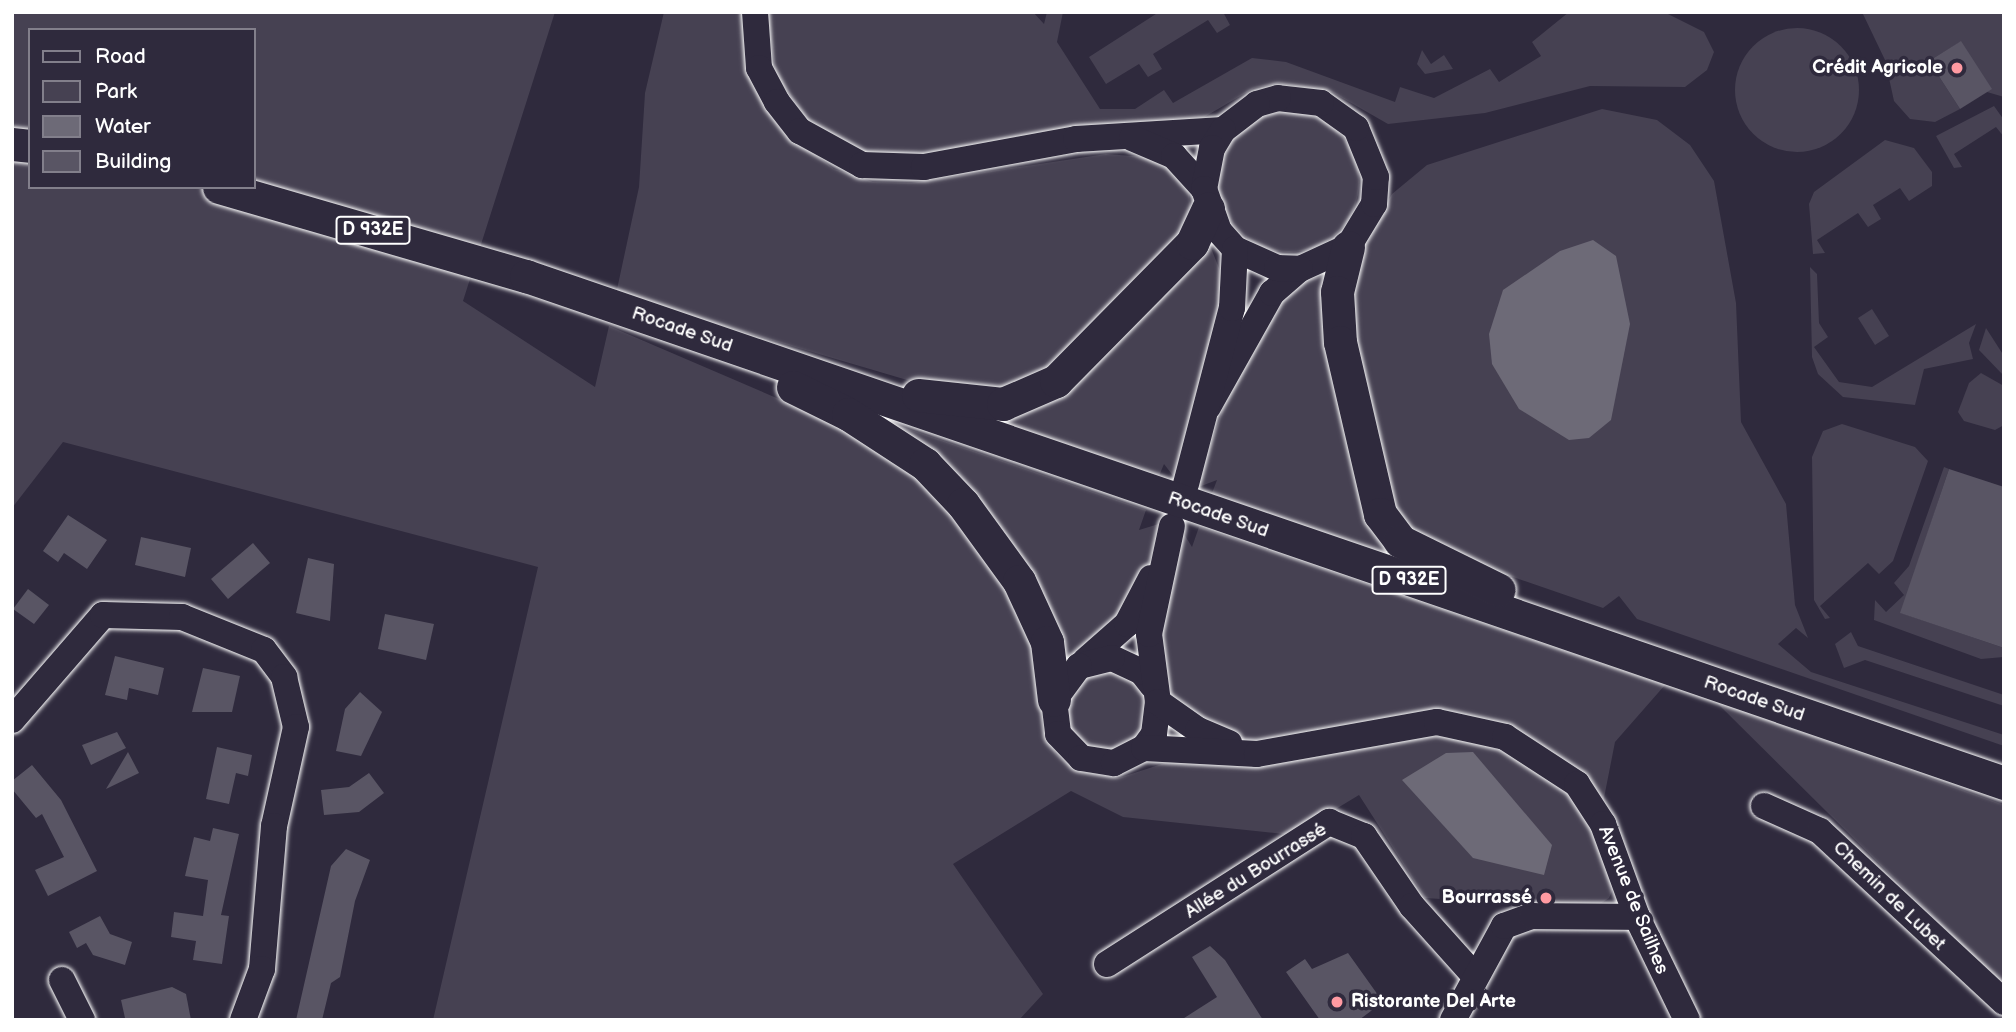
<!DOCTYPE html>
<meta charset="utf-8">
<style>
body{margin:0}
#map{position:relative;width:2016px;height:1032px;overflow:hidden;background:#2f2a3d;font-family:"Balsamiq Sans",sans-serif}
div>[style]{position:absolute}
[style*='--x']{left:calc(var(--x)*1px);top:calc(var(--y)*1px);width:calc(var(--w)*1px);rotate:calc(var(--a)*1deg)}
.green>*{inset:0;background:#464152}
.round{border-radius:50%}
.water>*{inset:0;background:#6d6a77}
.building>*{inset:0;background:#595564}
.roads{filter:drop-shadow(0 0 2px #fff) drop-shadow(0 0 2px #fff)}
.minor>*{height:26px;margin:-13px;padding:0 13px;transform-origin:13px;border-radius:13px;background:#2f2a3d}
.major>*{height:33px;margin:-16.5px;padding:0 16.5px;transform-origin:16.5px;border-radius:16.5px;background:#2f2a3d}
.dots>*{width:19px;height:19px;translate:-50% -50%;box-sizing:border-box;border:4px solid #2f2a3d;border-radius:50%}
span{translate:-50% -50%;white-space:nowrap;text-align:center;line-height:1.15;-webkit-text-stroke:7px #2f2a3d;paint-order:stroke}
.shield-label span{padding:2px 5px;background:#2f2a3d;border:2px solid;border-radius:5px;-webkit-text-stroke-width:0}
.shield-label{font-size:18px;color:#fff;font-weight:700}
.poi-label{font-size:19px;color:#fff;font-weight:700}
.right{translate:-100% -50%;text-align:right}
.left{translate:0 -50%;text-align:left}
.street-label{font-size:19px;color:#fff}
.frame{position:absolute;inset:0;border:14px solid #fff;pointer-events:none}
.legend{position:absolute;left:28px;top:28px;width:228px;height:161px;box-sizing:border-box;background:#2f2a3d;border:2px solid #827f8b;margin:0;padding:9px 12px;list-style:none;font-size:21px;color:#fff}
.legend li{display:flex;align-items:center;gap:14px;height:35px}
.legend b{width:35px;border:2px solid #827f8b}
</style>
<div id="map">
<div class="green">
<i style="clip-path:polygon(evenodd,12px 12px,555px 12px,463px 301px,595px 387px,609px 326px,858px 433px,943px 499px,1031px 623px,1043px 729px,1056px 754px,1076px 771px,1119px 778px,1171px 761px,1249px 766px,1413px 737px,1462px 737px,1528px 761px,1572px 797px,1601px 841px,1613px 889px,1609px 898px,1593px 909px,1425px 898px,1359px 795px,1293px 835px,1123px 817px,1071px 791px,953px 864px,1043px 994px,1019px 1020px,433px 1020px,538px 567px,63px 442px,12px 508px,12px 12px,30px 30px,254px 30px,254px 187px,30px 187px,30px 30px)"></i>
<i style="clip-path:polygon(664px 12px,745px 12px,754px 83px,778px 126px,834px 169px,873px 182px,911px 183px,1106px 154px,1146px 157px,1170px 167px,1188px 188px,1192px 218px,1187px 239px,1020px 393px,941px 390px,616px 294px,639px 187px,645px 93px)"></i>
<i style="clip-path:polygon(767px 12px,1033px 12px,1044px 24px,1047px 12px,1063px 12px,1057px 42px,1100px 109px,1135px 109px,1164px 90px,1173px 103px,1252px 58px,1286px 62px,1395px 102px,1400px 87px,1434px 98px,1490px 69px,1499px 82px,1541px 56px,1532px 42px,1569px 12px,1664px 12px,1704px 32px,1714px 52px,1707px 70px,1685px 87px,1590px 86px,1485px 113px,1388px 124px,1332px 92px,1279px 83px,1254px 88px,1194px 123px,924px 159px,854px 153px,815px 130px,776px 75px)"></i>
<i style="clip-path:polygon(1159px 12px,1223px 12px,1230px 25px,1217px 33px,1208px 20px,1153px 54px,1162px 69px,1148px 77px,1139px 64px,1106px 84px,1089px 57px)"></i>
<i style="clip-path:polygon(1862px 12px,2004px 12px,2004px 97px,1987px 92px,1960px 42px,1929px 61px,1960px 109px,1935px 122px,1910px 119px,1894px 101px,1885px 60px)"></i>
<i class="round" style="left:1735px;top:28px;width:124px;height:124px"></i>
<i style="clip-path:polygon(1422px 50px,1431px 64px,1444px 55px,1453px 69px,1425px 74px,1417px 64px)"></i>
<i style="clip-path:polygon(1994px 106px,2004px 120px,2004px 137px,1996px 127px,1954px 154px,1962px 167px,1954px 168px,1936px 136px)"></i>
<i style="clip-path:polygon(1602px 109px,1657px 120px,1690px 145px,1714px 181px,1736px 303px,1741px 422px,1786px 504px,1795px 605px,1808px 638px,1796px 628px,1778px 644px,1811px 672px,2004px 735px,2004px 746px,1637px 619px,1619px 596px,1603px 608px,1426px 547px,1391px 514px,1351px 378px,1354px 258px,1392px 194px,1427px 165px)"></i>
<i class="round" style="left:1219px;top:112px;width:140px;height:140px"></i>
<i style="clip-path:polygon(1885px 140px,1914px 148px,1932px 172px,1932px 186px,1909px 201px,1900px 188px,1873px 205px,1881px 219px,1868px 227px,1858px 213px,1817px 240px,1825px 253px,1813px 254px,1809px 204px,1814px 192px)"></i>
<i style="clip-path:polygon(1207px 238px,1227px 288px,1177px 481px,1164px 464px,1156px 483px,983px 416px,990px 417px)"></i>
<i style="clip-path:polygon(1810px 267px,1817px 274px,1819px 323px,1828px 337px,1814px 347px,1839px 382px,1872px 387px,1976px 324px,1969px 343px,1973px 359px,1924px 369px,1915px 405px,1843px 397px,1818px 374px,1812px 357px)"></i>
<i style="clip-path:polygon(1328px 275px,1361px 483px,1427px 569px,1209px 501px,1217px 480px,1196px 488px,1227px 397px,1278px 300px,1296px 283px)"></i>
<i style="clip-path:polygon(1872px 309px,1889px 336px,1875px 345px,1858px 318px)"></i>
<i style="clip-path:polygon(1986px 328px,2004px 356px,2004px 376px,1979px 350px)"></i>
<i style="clip-path:polygon(1981px 373px,2004px 386px,2004px 425px,1995px 430px,1964px 421px,1958px 412px,1969px 383px)"></i>
<i style="clip-path:polygon(888px 422px,1146px 510px,1139px 530px,1162px 523px,1145px 574px,1118px 622px,1064px 663px)"></i>
<i style="clip-path:polygon(1842px 424px,1915px 447px,1928px 461px,1893px 561px,1879px 574px,1868px 563px,1820px 606px,1830px 618px,1825px 619px,1814px 600px,1812px 457px,1823px 431px)"></i>
<i style="clip-path:polygon(1944px 467px,1949px 469px,1901px 613px,2004px 648px,2004px 657px,1981px 659px,1874px 620px,1875px 600px,1886px 612px,1904px 595px,1894px 583px,1909px 566px)"></i>
<i style="clip-path:polygon(1199px 527px,1665px 685px,1615px 742px,1603px 803px,1540px 743px,1509px 729px,1238px 741px,1175px 702px,1158px 660px,1181px 529px,1192px 547px)"></i>
<i style="clip-path:polygon(1851px 632px,1858px 646px,2004px 695px,2004px 706px,1865px 660px,1844px 668px,1835px 644px)"></i>
<i class="round" style="left:1067px;top:672px;width:80px;height:80px"></i>
<i style="clip-path:polygon(1715px 701px,2004px 805px,2004px 987px,1830px 815px)"></i>
</div>
<div class="water">
<i style="clip-path:polygon(1593px 240px,1616px 256px,1630px 324px,1611px 420px,1589px 438px,1569px 440px,1519px 409px,1492px 364px,1489px 334px,1503px 290px,1560px 251px)"></i>
<i style="clip-path:polygon(1473px 752px,1552px 845px,1544px 875px,1473px 858px,1402px 780px,1446px 753px)"></i>
</div>
<div class="building">
<i style="clip-path:polygon(1961px 41px,1992px 89px,1960px 109px,1929px 61px)"></i>
<i style="clip-path:polygon(1949px 469px,2004px 487px,2004px 648px,1900px 613px)"></i>
<i style="clip-path:polygon(68px 515px,107px 540px,87px 569px,64px 553px,58px 562px,43px 551px)"></i>
<i style="clip-path:polygon(141px 537px,191px 548px,185px 577px,135px 565px)"></i>
<i style="clip-path:polygon(253px 543px,270px 563px,228px 599px,211px 579px)"></i>
<i style="clip-path:polygon(308px 558px,334px 564px,330px 621px,296px 613px)"></i>
<i style="clip-path:polygon(28px 589px,49px 605px,34px 624px,13px 609px)"></i>
<i style="clip-path:polygon(385px 614px,434px 624px,426px 660px,378px 649px)"></i>
<i style="clip-path:polygon(115px 656px,164px 668px,158px 695px,129px 688px,127px 700px,105px 695px)"></i>
<i style="clip-path:polygon(203px 668px,240px 676px,232px 712px,192px 712px)"></i>
<i style="clip-path:polygon(360px 692px,382px 712px,361px 756px,336px 751px,345px 709px)"></i>
<i style="clip-path:polygon(117px 732px,126px 748px,91px 765px,82px 745px)"></i>
<i style="clip-path:polygon(217px 747px,252px 755px,248px 776px,236px 773px,229px 804px,206px 799px)"></i>
<i style="clip-path:polygon(128px 752px,139px 773px,106px 789px)"></i>
<i style="clip-path:polygon(32px 765px,61px 800px,97px 871px,48px 896px,35px 870px,64px 857px,42px 814px,36px 818px,12px 789px,12px 781px)"></i>
<i style="clip-path:polygon(369px 773px,384px 793px,359px 812px,324px 815px,321px 790px,349px 787px)"></i>
<i style="clip-path:polygon(213px 828px,239px 834px,221px 915px,229px 916px,222px 964px,193px 960px,196px 941px,171px 937px,174px 912px,203px 916px,208px 880px,185px 876px,194px 837px,210px 841px)"></i>
<i style="clip-path:polygon(346px 849px,370px 860px,355px 901px,340px 977px,331px 983px,322px 1020px,296px 1020px,331px 866px)"></i>
<i style="clip-path:polygon(100px 916px,110px 934px,132px 942px,125px 965px,93px 955px,86px 943px,77px 948px,69px 932px)"></i>
<i style="clip-path:polygon(1210px 946px,1225px 960px,1263px 1020px,1181px 1020px,1217px 997px,1192px 957px)"></i>
<i style="clip-path:polygon(1348px 953px,1383px 1002px,1359px 1020px,1320px 1020px,1286px 972px,1305px 959px,1312px 969px)"></i>
<i style="clip-path:polygon(172px 987px,186px 994px,191px 1020px,125px 1018px,121px 1000px)"></i>
</div>
<div class="roads">
<div class="minor">
<i style="--x:755;--y:12;--w:56;--a:85.9"></i>
<i style="--x:759;--y:68;--w:38;--a:62"></i>
<i style="--x:777;--y:102;--w:37;--a:52"></i>
<i style="--x:800;--y:131;--w:71;--a:28.7"></i>
<i style="--x:862;--y:165;--w:62;--a:1.8"></i>
<i style="--x:924;--y:167;--w:155;--a:-10.4"></i>
<i style="--x:1076;--y:139;--w:147;--a:-3.5"></i>
<i style="--x:1132;--y:138;--w:46;--a:23.2"></i>
<i style="--x:1174;--y:156;--w:45;--a:47.7"></i>
<i style="--x:1208;--y:407;--w:131;--a:-60.7"></i>
<i style="--x:1272;--y:293;--w:37;--a:-41"></i>
<i style="--x:1300;--y:269;--w:53;--a:-24.6"></i>
<i style="--x:1348;--y:247;--w:50;--a:-58.8"></i>
<i style="--x:1374;--y:204;--w:27;--a:-86"></i>
<i style="--x:1376;--y:177;--w:53;--a:-112.2"></i>
<i style="--x:1356;--y:128;--w:43;--a:-144.5"></i>
<i style="--x:1321;--y:103;--w:43;--a:-173.4"></i>
<i style="--x:1278;--y:98;--w:22;--a:164"></i>
<i style="--x:1257;--y:104;--w:43;--a:142.6"></i>
<i style="--x:1223;--y:130;--w:21;--a:121"></i>
<i style="--x:1212;--y:148;--w:42;--a:101"></i>
<i style="--x:1204;--y:189;--w:45;--a:70.3"></i>
<i style="--x:1219;--y:231;--w:24;--a:48"></i>
<i style="--x:1235;--y:249;--w:46;--a:24.3"></i>
<i style="--x:1277;--y:268;--w:23;--a:2"></i>
<i style="--x:1186;--y:484;--w:182;--a:-75.4"></i>
<i style="--x:1232;--y:308;--w:59;--a:-87.1"></i>
<i style="--x:1085;--y:661;--w:56;--a:-41.4"></i>
<i style="--x:1127;--y:624;--w:52;--a:-62.4"></i>
<i style="--x:1152;--y:685;--w:16;--a:-128"></i>
<i style="--x:1142;--y:672;--w:33;--a:-155"></i>
<i style="--x:1112;--y:658;--w:34;--a:166"></i>
<i style="--x:1079;--y:666;--w:42;--a:126.3"></i>
<i style="--x:1054;--y:700;--w:34;--a:83"></i>
<i style="--x:1058;--y:734;--w:33;--a:46"></i>
<i style="--x:1081;--y:758;--w:33;--a:9"></i>
<i style="--x:1114;--y:763;--w:34;--a:-27"></i>
<i style="--x:1144;--y:748;--w:17;--a:-54"></i>
<i style="--x:1154;--y:734;--w:32;--a:-83"></i>
<i style="--x:1158;--y:702;--w:69;--a:-97.5"></i>
<i style="--x:1149;--y:634;--w:110;--a:-78"></i>
<i style="--x:1158;--y:702;--w:49;--a:35"></i>
<i style="--x:1198;--y:730;--w:34;--a:23"></i>
<i style="--x:12;--y:720;--w:139;--a:-49.1"></i>
<i style="--x:103;--y:615;--w:79;--a:1.5"></i>
<i style="--x:182;--y:617;--w:88;--a:21.9"></i>
<i style="--x:264;--y:650;--w:34;--a:53"></i>
<i style="--x:284;--y:677;--w:51;--a:76.5"></i>
<i style="--x:296;--y:727;--w:101;--a:102.5"></i>
<i style="--x:274;--y:826;--w:144;--a:94.8"></i>
<i style="--x:262;--y:969;--w:54;--a:110.4"></i>
<i style="--x:1144;--y:748;--w:113;--a:3"></i>
<i style="--x:1257;--y:754;--w:183;--a:-10.1"></i>
<i style="--x:1437;--y:722;--w:70;--a:12.4"></i>
<i style="--x:1505;--y:737;--w:86;--a:33.1"></i>
<i style="--x:1577;--y:784;--w:48;--a:57"></i>
<i style="--x:1603;--y:824;--w:99;--a:69.9"></i>
<i style="--x:1637;--y:917;--w:114;--a:64.1"></i>
<i style="--x:1764;--y:806;--w:61;--a:24.1"></i>
<i style="--x:1820;--y:831;--w:251;--a:42.9"></i>
<i style="--x:1107;--y:964;--w:264;--a:-32.6"></i>
<i style="--x:1329;--y:822;--w:38;--a:22"></i>
<i style="--x:1364;--y:836;--w:85;--a:55.6"></i>
<i style="--x:1412;--y:906;--w:93;--a:48.1"></i>
<i style="--x:62;--y:980;--w:45;--a:63.4"></i>
<i style="--x:1453;--y:1020;--w:107;--a:-61.5"></i>
<i style="--x:1504;--y:926;--w:30;--a:-20"></i>
<i style="--x:1532;--y:916;--w:105;--a:0.5"></i>
</div>
<div class="major">
<i style="--x:12;--y:144;--w:18;--a:6"></i>
<i style="--x:219;--y:187;--w:320;--a:16.2"></i>
<i style="--x:526;--y:276;--w:1563;--a:18.93"></i>
<i style="--x:1348;--y:247;--w:46;--a:103.7"></i>
<i style="--x:1337;--y:292;--w:50;--a:86.6"></i>
<i style="--x:1340;--y:342;--w:177;--a:76.9"></i>
<i style="--x:1380;--y:514;--w:34;--a:53"></i>
<i style="--x:1400;--y:541;--w:110;--a:26.3"></i>
<i style="--x:793;--y:387;--w:61;--a:26.1"></i>
<i style="--x:848;--y:414;--w:92;--a:33"></i>
<i style="--x:925;--y:464;--w:55;--a:46.5"></i>
<i style="--x:963;--y:504;--w:95;--a:54"></i>
<i style="--x:1019;--y:581;--w:67;--a:65.3"></i>
<i style="--x:1047;--y:642;--w:58;--a:83.1"></i>
<i style="--x:918;--y:395;--w:85;--a:6"></i>
<i style="--x:1003;--y:404;--w:58;--a:-23.5"></i>
<i style="--x:1056;--y:381;--w:194;--a:-45.4"></i>
<i style="--x:1192;--y:243;--w:38;--a:-65"></i>
</div>
</div>
<div class="dots">
<i style="left:1957px;top:68px;background:#ff9aa2"></i>
<i style="left:1546px;top:898px;background:#ff9aa2"></i>
<i style="left:1337px;top:1002px;background:#ff9aa2"></i>
</div>
<div class="shield-label">
<span style="left:373px;top:230px">D 932E</span>
<span style="left:1409px;top:580px">D 932E</span>
</div>
<div class="poi-label">
<span class="right" style="left:1943px;top:68px">Crédit Agricole</span>
<span class="right" style="left:1532px;top:898px">Bourrassé</span>
<span class="left" style="left:1351px;top:1002px">Ristorante Del Arte</span>
</div>
<div class="street-label">
<span style="left:682px;top:330px;rotate:19deg">Rocade Sud</span>
<span style="left:1218px;top:515px;rotate:19deg">Rocade Sud</span>
<span style="left:1754px;top:699px;rotate:19deg">Rocade Sud</span>
<span style="left:1256px;top:871px;rotate:-32deg">Allée du Bourrassé</span>
<span style="left:1889px;top:896px;rotate:44deg">Chemin de Lubet</span>
<span style="left:1633px;top:900px;rotate:68deg">Avenue de Sailhes</span>
</div>
<div class="frame"></div>
<ul class="legend">
<li><b style="height:9px;background:#2f2a3d"></b>Road</li>
<li><b style="height:19px;background:#464152"></b>Park</li>
<li><b style="height:19px;background:#6d6a77"></b>Water</li>
<li><b style="height:19px;background:#595564"></b>Building</li>
</ul>
</div>
